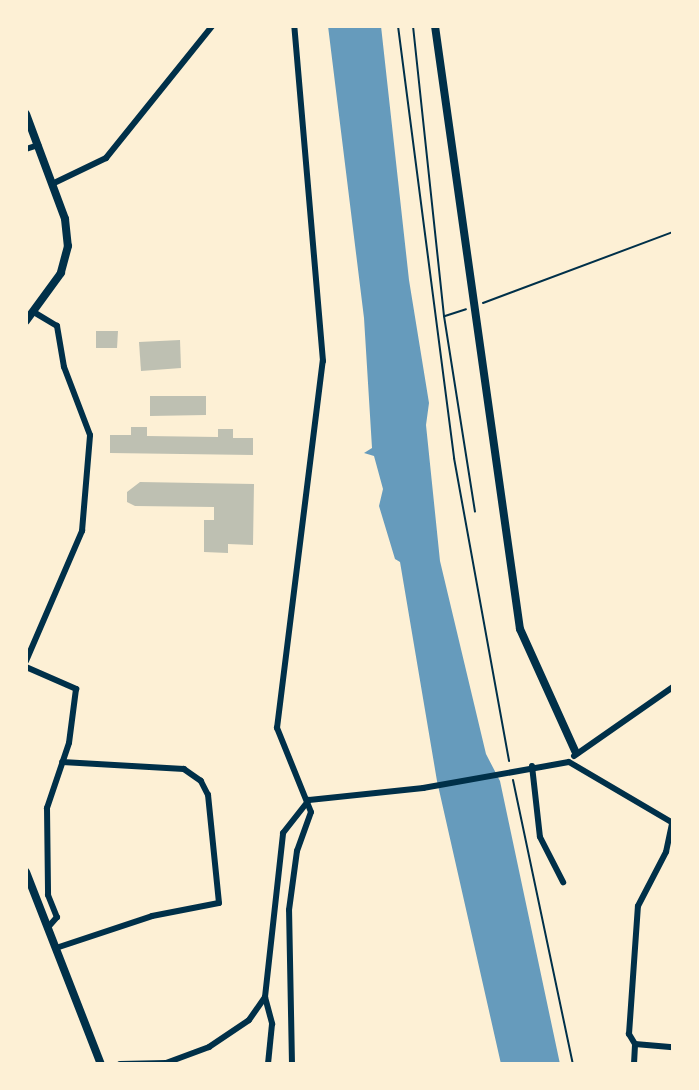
<!DOCTYPE html>
<style>
body{margin:0}
#map{position:relative;width:699px;height:1090px;overflow:hidden;background:#fdf0d5;font-family:Arial,sans-serif}
div>[style]{position:absolute}
[style*='--x']{left:calc(var(--x)*1px);top:calc(var(--y)*1px);width:calc(var(--w)*1px);rotate:calc(var(--a)*1deg)}
.water>*{inset:0;background:#669bbc}
.building>*{inset:0;background:#bec0b2}
.path>*{height:2px;margin:-1px;padding:0 1px;transform-origin:1px;border-radius:1px;background:#003049}
.minor>*{height:6px;margin:-3px;padding:0 3px;transform-origin:3px;border-radius:3px;background:#003049}
.tertiary>*{height:8px;margin:-4px;padding:0 4px;transform-origin:4px;border-radius:4px;background:#003049}
span{translate:-50% -50%;white-space:nowrap;text-align:center;line-height:1.15;-webkit-text-stroke:7px #fdf0d5;paint-order:stroke}
.frame{position:absolute;inset:0;border:28px solid #fdf0d5;pointer-events:none}
</style>
<div id="map">
<div class="water">
<i style="clip-path:polygon(328px 26px,381px 26px,409px 280px,429px 403px,426px 425px,440px 561px,486px 754px,500px 781px,560px 1064px,501px 1064px,437px 781px,400px 562px,395px 559px,379px 506px,383px 489px,374px 456px,364px 453px,372px 448px,364px 318px)"></i>
</div>
<div class="building">
<i style="clip-path:polygon(96px 331px,118px 331px,117px 348px,96px 348px)"></i>
<i style="clip-path:polygon(180px 340px,181px 368px,141px 371px,139px 342px)"></i>
<i style="clip-path:polygon(150px 396px,206px 396px,206px 415px,150px 416px)"></i>
<i style="clip-path:polygon(131px 427px,147px 427px,147px 436px,218px 437px,218px 429px,233px 429px,233px 438px,253px 438px,253px 455px,110px 453px,110px 435px,131px 435px)"></i>
<i style="clip-path:polygon(140px 482px,254px 484px,253px 545px,228px 544px,228px 553px,204px 552px,204px 520px,214px 520px,214px 507px,135px 506px,127px 502px,127px 492px)"></i>
</div>
<div class="path">
<i style="--x:398;--y:26;--w:436;--a:82.6"></i>
<i style="--x:454;--y:458;--w:308;--a:79.7"></i>
<i style="--x:413;--y:26;--w:292;--a:83.9"></i>
<i style="--x:444;--y:316;--w:198;--a:81"></i>
<i style="--x:483;--y:303;--w:203;--a:-20.5"></i>
<i style="--x:445;--y:316;--w:22;--a:-18"></i>
<i style="--x:513;--y:780;--w:290;--a:78.1"></i>
</div>
<div class="minor">
<i style="--x:26;--y:149;--w:13;--a:-18"></i>
<i style="--x:52;--y:184;--w:60;--a:-25.7"></i>
<i style="--x:106;--y:158;--w:169;--a:-51.2"></i>
<i style="--x:26;--y:661;--w:142;--a:-66.7"></i>
<i style="--x:82;--y:531;--w:96;--a:-85.2"></i>
<i style="--x:90;--y:435;--w:73;--a:-110.9"></i>
<i style="--x:64;--y:367;--w:42;--a:-99.7"></i>
<i style="--x:57;--y:326;--w:27;--a:-149"></i>
<i style="--x:26;--y:667;--w:55;--a:23.7"></i>
<i style="--x:76;--y:689;--w:54;--a:97.4"></i>
<i style="--x:69;--y:743;--w:69;--a:108.7"></i>
<i style="--x:47;--y:808;--w:87;--a:89.3"></i>
<i style="--x:48;--y:895;--w:24;--a:68"></i>
<i style="--x:57;--y:917;--w:11;--a:131"></i>
<i style="--x:574;--y:756;--w:121;--a:-34.9"></i>
<i style="--x:532;--y:766;--w:71;--a:83.6"></i>
<i style="--x:540;--y:837;--w:51;--a:62.9"></i>
<i style="--x:59;--y:947;--w:98;--a:-18.4"></i>
<i style="--x:152;--y:916;--w:68;--a:-11"></i>
<i style="--x:219;--y:903;--w:109;--a:-95.8"></i>
<i style="--x:208;--y:795;--w:16;--a:-117"></i>
<i style="--x:201;--y:781;--w:21;--a:-145"></i>
<i style="--x:184;--y:769;--w:122;--a:-176.7"></i>
<i style="--x:265;--y:997;--w:28;--a:75"></i>
<i style="--x:272;--y:1024;--w:40;--a:95.7"></i>
<i style="--x:635;--y:1044;--w:38;--a:5"></i>
<i style="--x:120;--y:1064;--w:46;--a:-1.2"></i>
<i style="--x:166;--y:1063;--w:46;--a:-20.4"></i>
<i style="--x:209;--y:1047;--w:48;--a:-34"></i>
<i style="--x:249;--y:1020;--w:28;--a:-55"></i>
<i style="--x:265;--y:997;--w:165;--a:-83.7"></i>
<i style="--x:283;--y:833;--w:42;--a:-51.8"></i>
<i style="--x:309;--y:800;--w:115;--a:-6"></i>
<i style="--x:423;--y:788;--w:148;--a:-10.1"></i>
<i style="--x:569;--y:762;--w:121;--a:30.4"></i>
<i style="--x:292;--y:1064;--w:154;--a:-91.1"></i>
<i style="--x:289;--y:910;--w:60;--a:-82.3"></i>
<i style="--x:297;--y:851;--w:41;--a:-70.3"></i>
<i style="--x:311;--y:812;--w:91;--a:-112"></i>
<i style="--x:277;--y:728;--w:370;--a:-82.9"></i>
<i style="--x:323;--y:361;--w:336;--a:-94.9"></i>
<i style="--x:634;--y:1064;--w:20;--a:-87"></i>
<i style="--x:635;--y:1044;--w:12;--a:-121"></i>
<i style="--x:629;--y:1034;--w:128;--a:-86"></i>
<i style="--x:638;--y:906;--w:61;--a:-62.6"></i>
<i style="--x:666;--y:852;--w:30;--a:-78"></i>
</div>
<div class="tertiary">
<i style="--x:435;--y:26;--w:609;--a:81.98"></i>
<i style="--x:520;--y:629;--w:136;--a:65.7"></i>
<i style="--x:26;--y:114;--w:112;--a:69.6"></i>
<i style="--x:65;--y:219;--w:27;--a:84"></i>
<i style="--x:68;--y:246;--w:28;--a:105"></i>
<i style="--x:61;--y:273;--w:59;--a:126.1"></i>
<i style="--x:26;--y:872;--w:206;--a:68.7"></i>
</div>
<div class="frame"></div>
</div>
